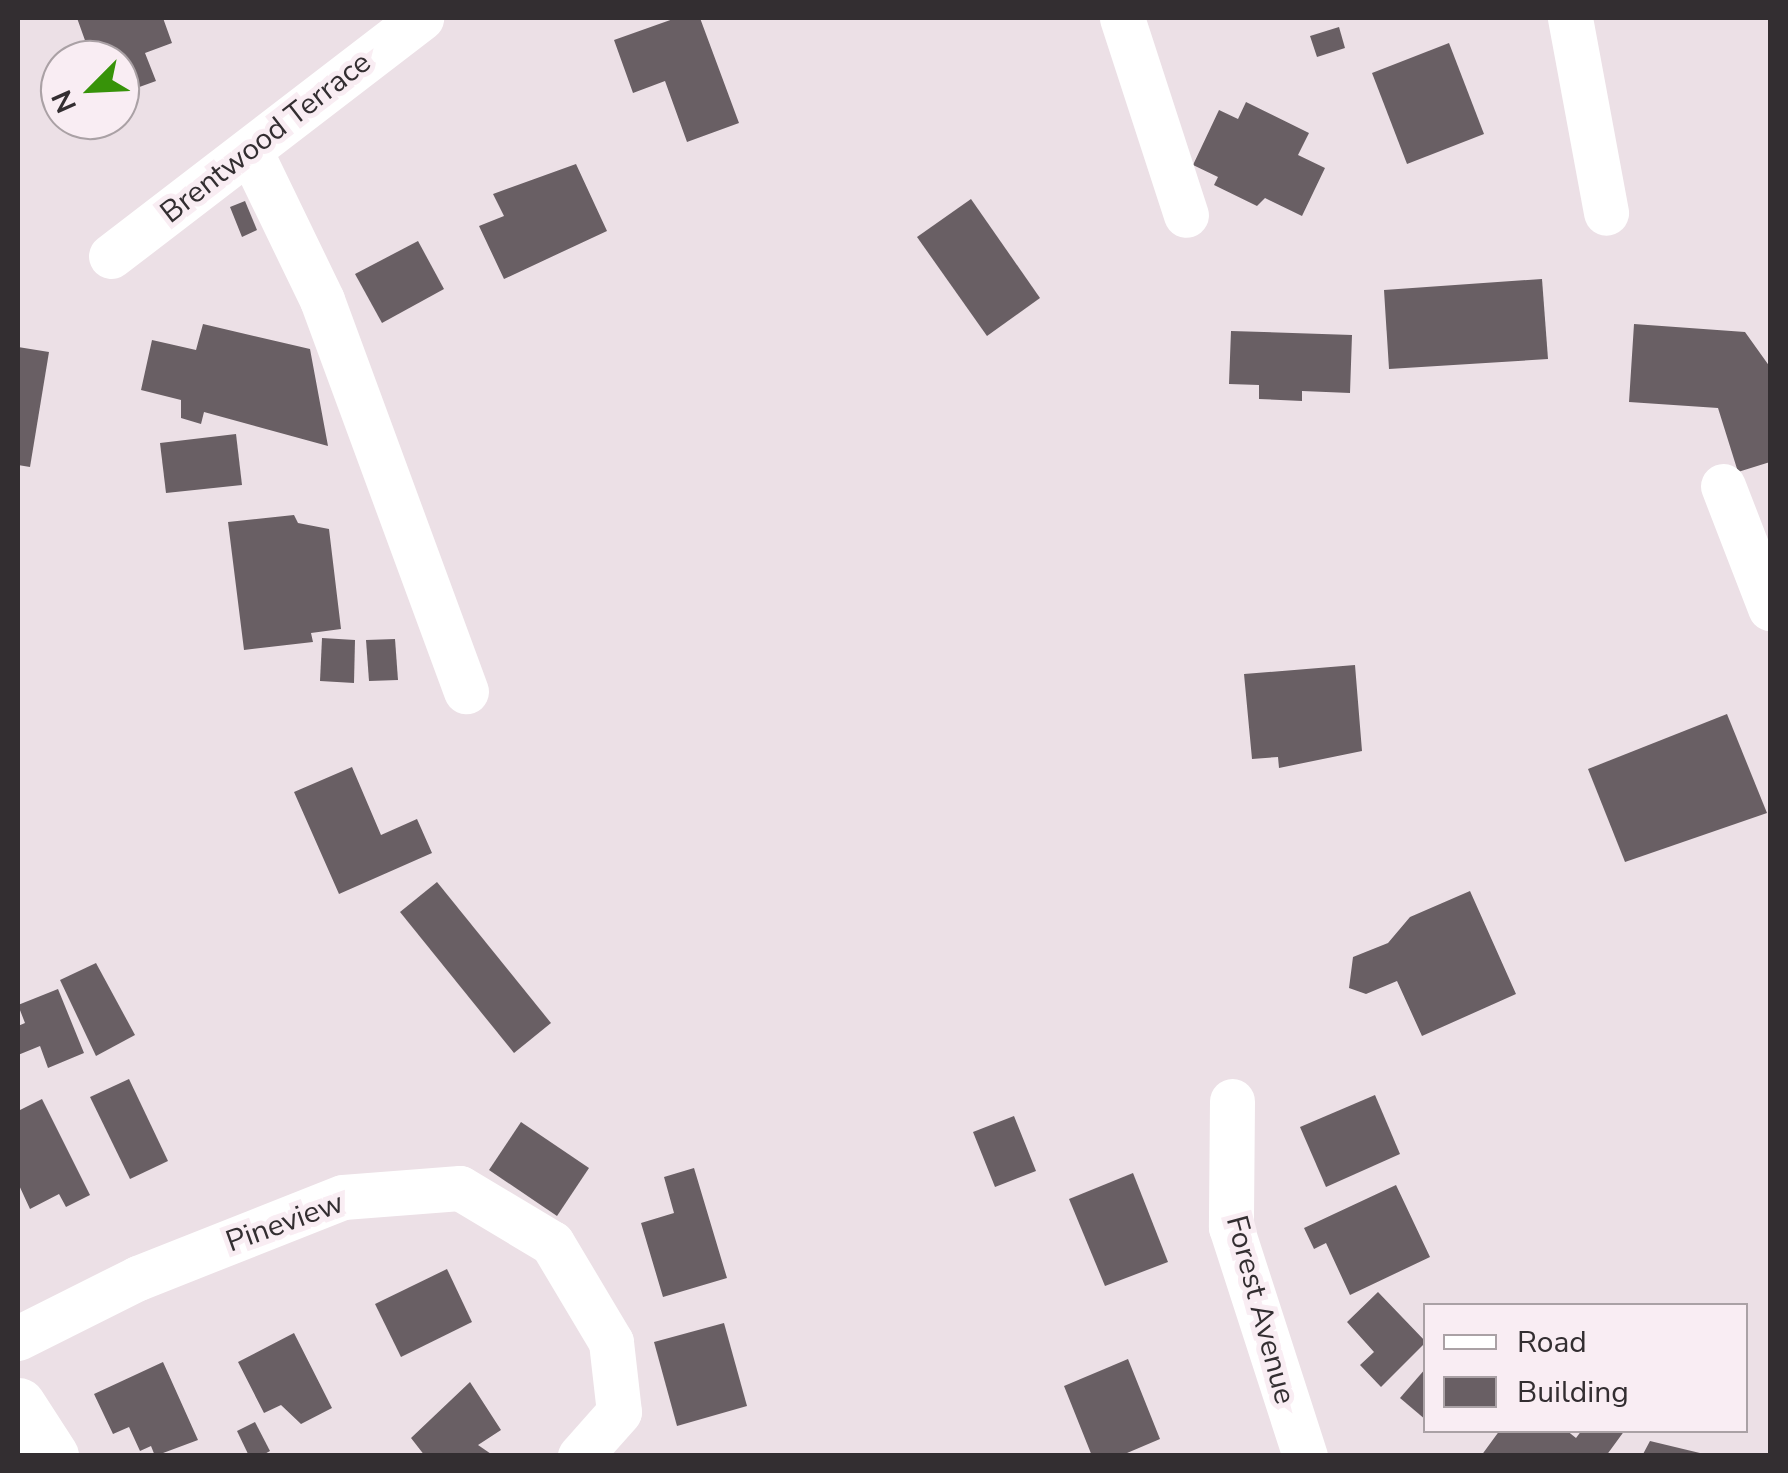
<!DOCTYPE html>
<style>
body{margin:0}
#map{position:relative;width:1788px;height:1473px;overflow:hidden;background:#ece0e6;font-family:"Nunito Sans",sans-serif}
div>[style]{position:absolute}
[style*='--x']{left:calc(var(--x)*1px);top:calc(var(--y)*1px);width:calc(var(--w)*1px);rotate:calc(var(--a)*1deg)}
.building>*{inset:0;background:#695f64}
.minor>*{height:45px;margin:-22.5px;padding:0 22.5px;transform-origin:22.5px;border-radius:22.5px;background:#fff}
.major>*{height:55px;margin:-27.5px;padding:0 27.5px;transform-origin:27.5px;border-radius:27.5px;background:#fff}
span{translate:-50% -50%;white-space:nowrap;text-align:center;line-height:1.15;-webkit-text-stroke:10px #f9edf3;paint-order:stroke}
.street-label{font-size:30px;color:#332e31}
.frame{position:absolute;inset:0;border:20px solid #332e31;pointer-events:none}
.legend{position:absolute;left:1423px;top:1303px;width:325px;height:130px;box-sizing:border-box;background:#f9edf3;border:2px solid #aaa1a5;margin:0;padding:12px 18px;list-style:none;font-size:30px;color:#332e31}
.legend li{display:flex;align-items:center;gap:20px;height:50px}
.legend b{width:50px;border:2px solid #aaa1a5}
.north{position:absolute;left:40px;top:40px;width:100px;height:100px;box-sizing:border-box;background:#f9edf3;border:2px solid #aaa1a5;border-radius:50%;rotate:246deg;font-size:28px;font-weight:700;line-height:40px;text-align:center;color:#332e31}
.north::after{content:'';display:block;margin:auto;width:35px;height:45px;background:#379309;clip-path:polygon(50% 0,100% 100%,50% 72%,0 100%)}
</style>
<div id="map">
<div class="building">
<i style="clip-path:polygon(77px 18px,163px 18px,172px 43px,145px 53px,156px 81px,120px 94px,120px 60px,92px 60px)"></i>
<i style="clip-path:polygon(676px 18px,700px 18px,739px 123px,687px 142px,665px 81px,633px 93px,614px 40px)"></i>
<i style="clip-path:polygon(1339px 27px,1345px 48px,1317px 57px,1310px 36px)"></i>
<i style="clip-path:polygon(1449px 43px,1484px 134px,1407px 164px,1372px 73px)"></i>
<i style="clip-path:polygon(1246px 102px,1309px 133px,1298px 155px,1325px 168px,1302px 216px,1265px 198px,1257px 206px,1214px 185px,1218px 177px,1193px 165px,1219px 110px,1238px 119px)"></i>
<i style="clip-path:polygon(576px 164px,607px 231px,504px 279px,479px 226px,504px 216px,493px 194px)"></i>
<i style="clip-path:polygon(971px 199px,1040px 298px,987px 336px,917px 237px)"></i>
<i style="clip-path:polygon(245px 201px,257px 230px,242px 237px,230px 207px)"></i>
<i style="clip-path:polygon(418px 241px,444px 289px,382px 323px,355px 274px)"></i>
<i style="clip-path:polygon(1542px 279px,1548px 359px,1389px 369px,1384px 290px)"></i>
<i style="clip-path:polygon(203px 324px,310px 349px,328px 446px,204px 412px,201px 424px,181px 418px,181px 400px,141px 390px,152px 340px,196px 350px)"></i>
<i style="clip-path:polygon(1634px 324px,1745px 332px,1770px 367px,1770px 462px,1738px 472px,1718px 408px,1629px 402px)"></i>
<i style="clip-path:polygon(1231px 331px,1352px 335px,1350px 393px,1302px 391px,1302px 401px,1259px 399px,1259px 385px,1229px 384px)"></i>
<i style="clip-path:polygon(18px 347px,49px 352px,30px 467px,18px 465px)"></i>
<i style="clip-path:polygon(236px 434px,242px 485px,166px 493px,160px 443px)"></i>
<i style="clip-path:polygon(294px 515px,298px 523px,329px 529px,341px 629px,311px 633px,313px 642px,244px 650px,228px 522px)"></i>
<i style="clip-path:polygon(322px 638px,355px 640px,354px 683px,320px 681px)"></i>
<i style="clip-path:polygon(395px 639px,398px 680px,369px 681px,366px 640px)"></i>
<i style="clip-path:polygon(1355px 665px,1362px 751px,1279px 768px,1278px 757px,1252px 759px,1244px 674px)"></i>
<i style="clip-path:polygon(1727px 714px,1767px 813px,1625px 862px,1588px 769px)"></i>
<i style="clip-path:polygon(352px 767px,381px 835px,417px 819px,432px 853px,339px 894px,294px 792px)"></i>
<i style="clip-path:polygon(437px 882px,551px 1023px,514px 1053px,400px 912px)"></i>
<i style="clip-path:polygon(1470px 891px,1516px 994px,1422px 1036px,1397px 981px,1366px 994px,1349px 988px,1353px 957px,1388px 943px,1410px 917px)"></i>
<i style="clip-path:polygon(96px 963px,135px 1035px,96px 1056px,60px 980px)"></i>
<i style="clip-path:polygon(58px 989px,84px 1053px,48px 1068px,40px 1046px,18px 1055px,18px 1026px,25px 1023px,18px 1005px)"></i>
<i style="clip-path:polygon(129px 1079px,168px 1161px,130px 1179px,90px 1097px)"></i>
<i style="clip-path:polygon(1375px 1095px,1400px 1154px,1326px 1187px,1300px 1127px)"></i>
<i style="clip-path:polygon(42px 1099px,90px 1195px,66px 1207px,59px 1194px,30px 1209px,18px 1183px,18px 1111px)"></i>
<i style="clip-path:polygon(1014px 1116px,1036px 1171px,995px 1187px,973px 1132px)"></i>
<i style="clip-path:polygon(521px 1122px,589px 1168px,557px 1216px,489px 1170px)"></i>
<i style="clip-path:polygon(694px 1168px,727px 1278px,663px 1297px,641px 1223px,674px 1213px,664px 1177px)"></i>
<i style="clip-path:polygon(1133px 1173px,1168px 1262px,1105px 1286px,1069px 1199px)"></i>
<i style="clip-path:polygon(1396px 1185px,1430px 1257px,1350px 1295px,1326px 1243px,1314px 1249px,1304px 1228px)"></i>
<i style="clip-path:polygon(447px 1269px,472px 1322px,401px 1357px,375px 1304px)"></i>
<i style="clip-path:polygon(1378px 1292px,1426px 1342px,1381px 1387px,1360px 1365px,1374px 1352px,1347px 1322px)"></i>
<i style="clip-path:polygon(724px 1323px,747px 1406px,677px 1426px,654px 1342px)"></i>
<i style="clip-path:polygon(294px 1333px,332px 1408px,301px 1424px,281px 1405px,264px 1413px,238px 1362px)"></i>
<i style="clip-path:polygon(1128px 1359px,1160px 1439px,1120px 1456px,1092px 1456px,1064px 1386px)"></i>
<i style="clip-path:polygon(163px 1362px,198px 1440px,155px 1456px,151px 1446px,140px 1451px,129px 1427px,113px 1434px,94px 1394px)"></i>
<i style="clip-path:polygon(1426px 1368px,1426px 1420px,1400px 1398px)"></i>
<i style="clip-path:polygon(470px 1382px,501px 1430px,478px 1445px,494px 1456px,425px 1456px,411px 1438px)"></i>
<i style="clip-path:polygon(255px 1422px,270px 1451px,261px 1456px,249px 1456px,237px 1431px)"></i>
<i style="clip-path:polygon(1500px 1430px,1566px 1430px,1576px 1438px,1582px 1430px,1625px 1430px,1606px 1456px,1481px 1456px)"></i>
<i style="clip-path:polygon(1650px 1441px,1704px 1454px,1704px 1456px,1642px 1456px)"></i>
</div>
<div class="minor">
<i style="--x:1122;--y:18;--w:207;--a:72"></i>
<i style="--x:1570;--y:18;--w:198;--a:79.5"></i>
<i style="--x:251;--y:153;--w:163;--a:64.2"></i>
<i style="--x:322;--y:300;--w:417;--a:69.8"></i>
<i style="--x:111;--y:256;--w:391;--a:-37.5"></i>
<i style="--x:1723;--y:486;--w:131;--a:68.9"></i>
<i style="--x:1232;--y:1101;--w:126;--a:90.5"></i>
<i style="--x:1231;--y:1227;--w:241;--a:72.1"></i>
<i style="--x:18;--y:1338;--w:134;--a:-26.6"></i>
<i style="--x:138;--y:1278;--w:220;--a:-21.6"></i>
<i style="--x:343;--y:1197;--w:117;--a:-4.4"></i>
<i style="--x:460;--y:1188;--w:107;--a:30.9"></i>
<i style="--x:552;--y:1243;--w:115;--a:59.2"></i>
<i style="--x:611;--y:1342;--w:70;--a:83.5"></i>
<i style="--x:619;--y:1412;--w:59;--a:131.6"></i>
</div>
<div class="major">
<i style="--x:18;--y:1405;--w:61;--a:57.1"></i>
</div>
<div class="street-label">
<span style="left:266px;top:138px;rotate:-38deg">Brentwood Terrace</span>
<span style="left:285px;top:1223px;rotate:-20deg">Pineview</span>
<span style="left:1260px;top:1310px;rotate:75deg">Forest Avenue</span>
</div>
<div class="frame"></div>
<ul class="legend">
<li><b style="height:12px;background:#fff"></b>Road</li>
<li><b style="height:28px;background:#695f64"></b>Building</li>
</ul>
<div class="north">N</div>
</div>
